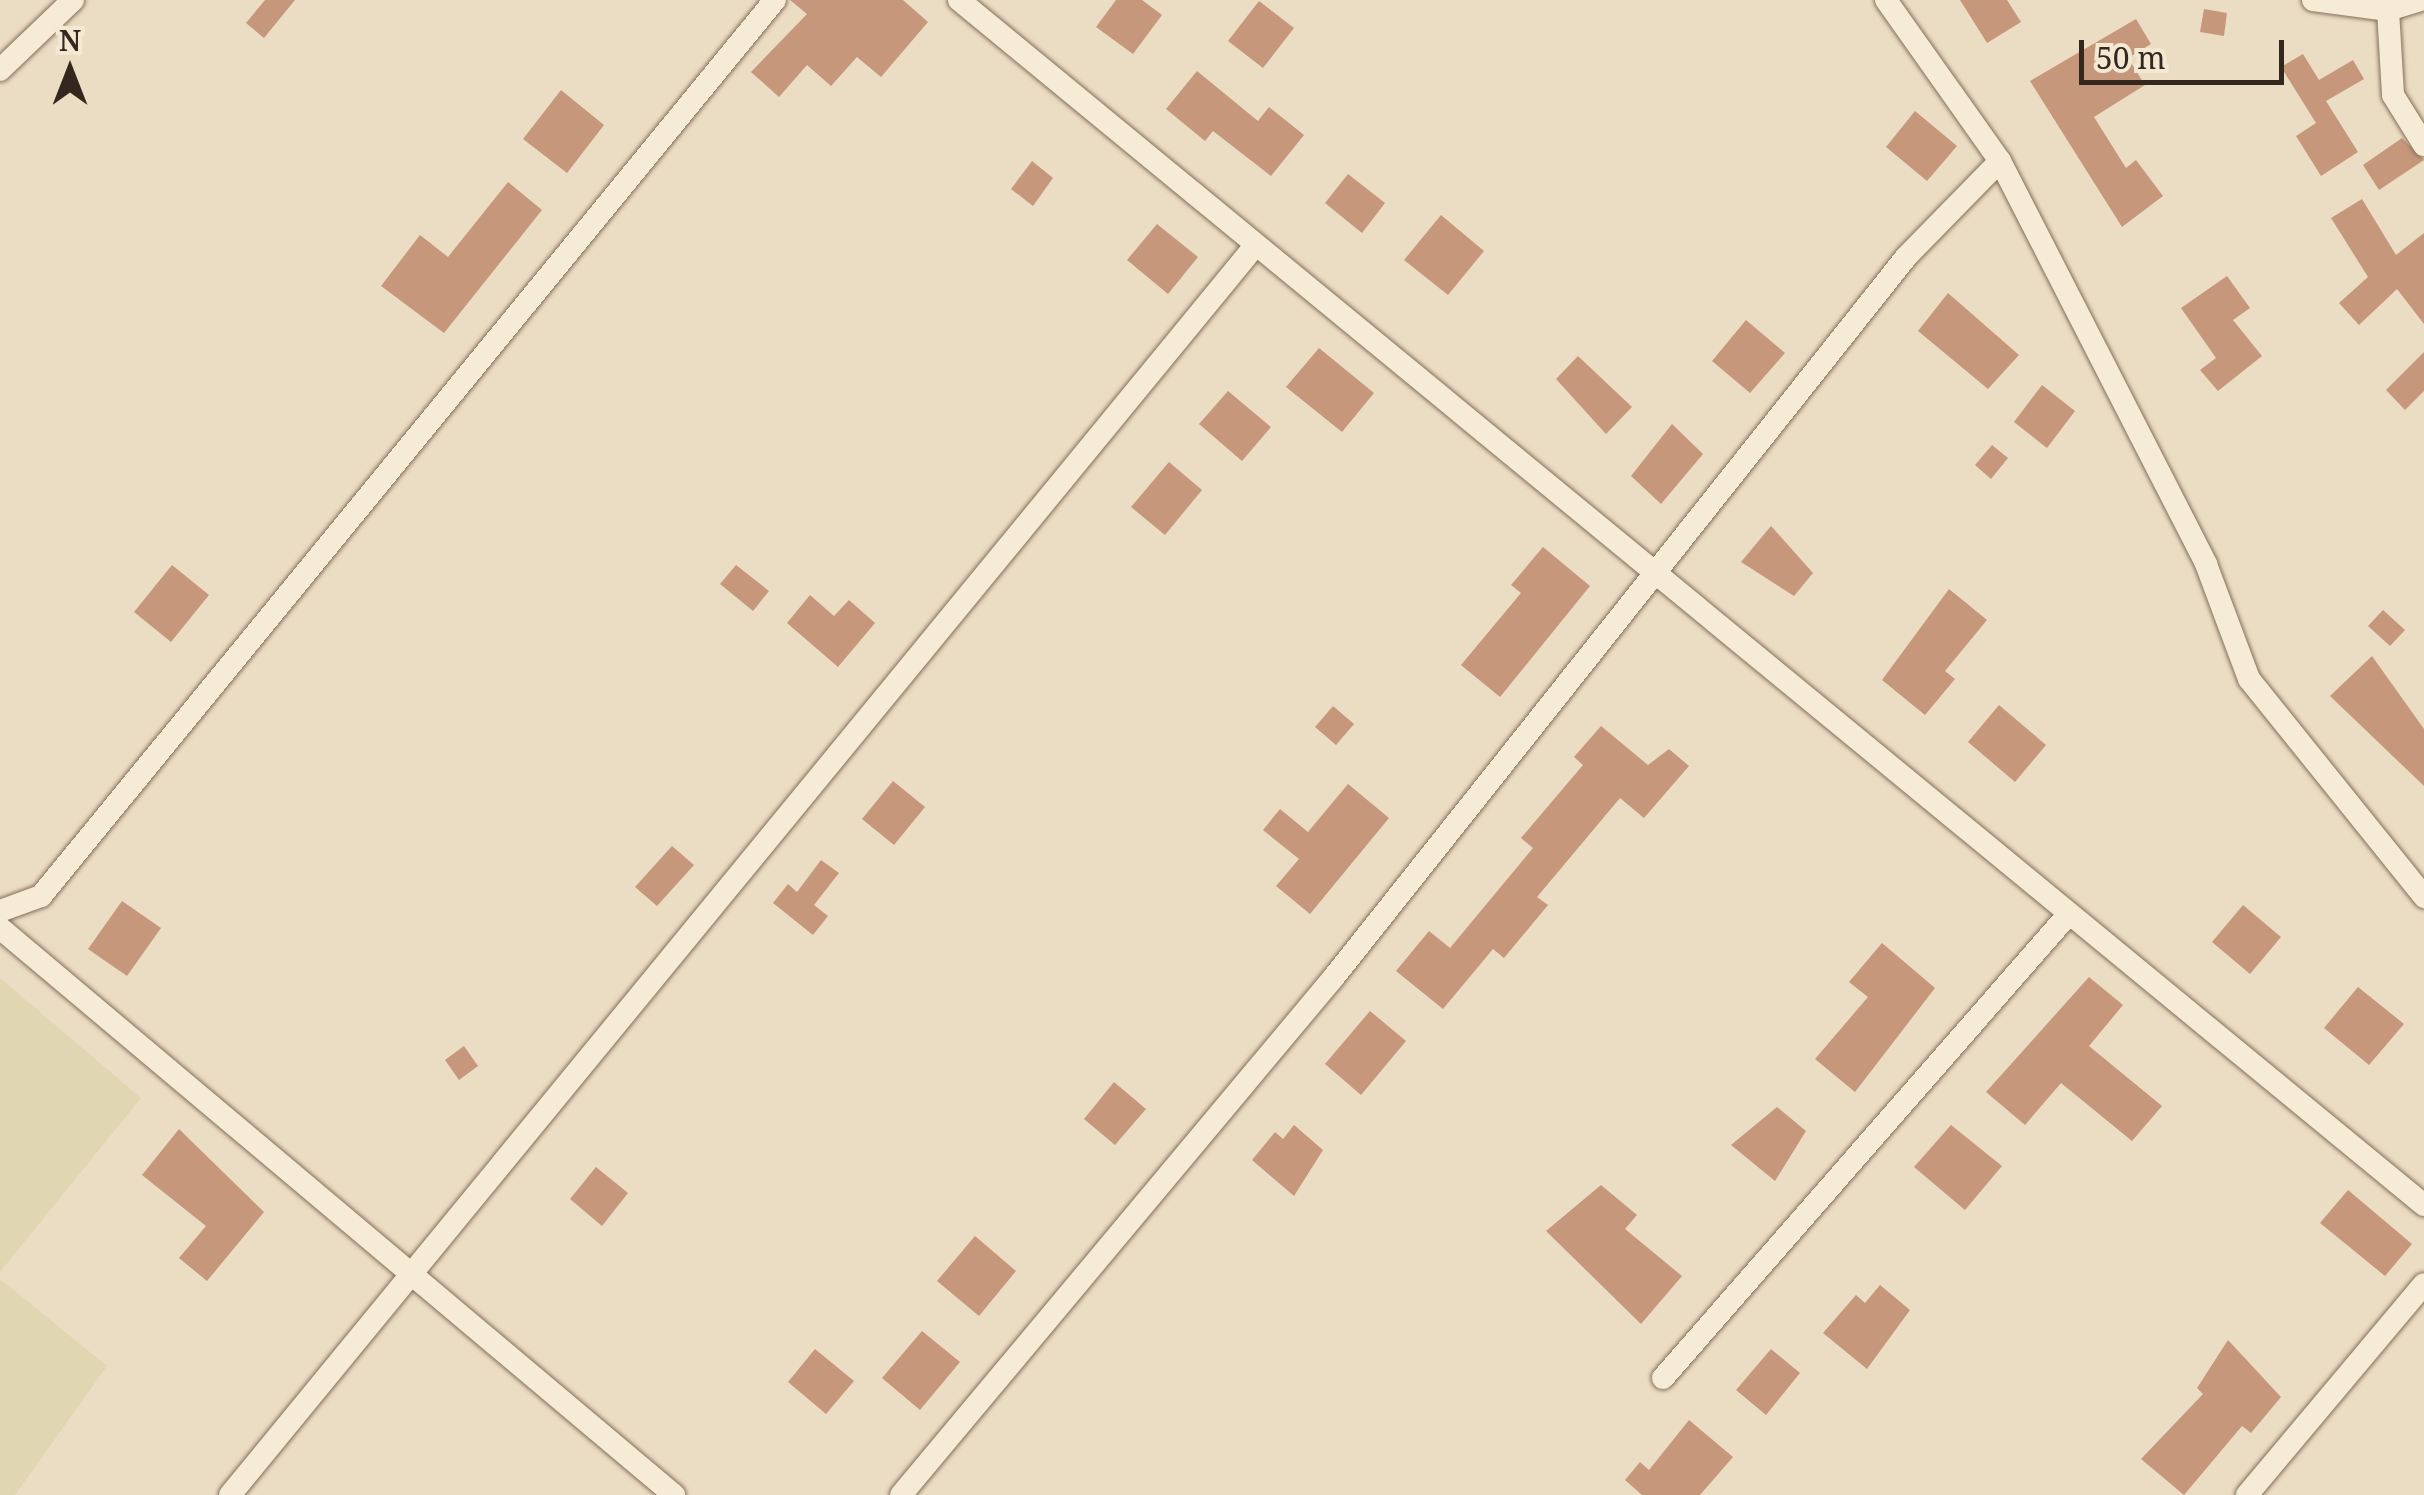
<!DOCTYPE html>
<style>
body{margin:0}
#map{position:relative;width:2424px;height:1495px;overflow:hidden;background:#ebddc3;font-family:"Noto Serif",serif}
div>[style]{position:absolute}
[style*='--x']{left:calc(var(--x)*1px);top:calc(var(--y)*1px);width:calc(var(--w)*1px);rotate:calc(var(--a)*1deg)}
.farmland>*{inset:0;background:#e0d6b1}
.building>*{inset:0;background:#c6977b}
.roads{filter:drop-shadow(0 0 2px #836f5b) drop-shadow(0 0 2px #836f5b)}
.minor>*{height:22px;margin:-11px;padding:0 11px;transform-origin:11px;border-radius:11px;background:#f6ebd5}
span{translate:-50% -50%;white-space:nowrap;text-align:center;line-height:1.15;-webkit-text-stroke:8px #f3e8d2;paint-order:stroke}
.north{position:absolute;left:20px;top:20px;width:100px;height:100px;-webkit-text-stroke:8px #f3e8d2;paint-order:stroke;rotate:0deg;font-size:28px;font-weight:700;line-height:40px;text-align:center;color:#34281e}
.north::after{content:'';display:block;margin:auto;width:35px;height:45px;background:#34281e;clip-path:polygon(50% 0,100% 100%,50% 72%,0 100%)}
.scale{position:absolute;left:2079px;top:40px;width:205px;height:45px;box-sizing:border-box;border:5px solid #34281e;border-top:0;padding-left:12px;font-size:30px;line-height:35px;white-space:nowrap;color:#34281e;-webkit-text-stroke:8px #f3e8d2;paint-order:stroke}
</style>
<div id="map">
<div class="farmland">
<i style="clip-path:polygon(0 978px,141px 1098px,0 1272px)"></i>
<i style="clip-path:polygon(0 1279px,107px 1366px,15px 1495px,0 1495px)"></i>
</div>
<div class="building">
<i style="clip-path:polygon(265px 0,295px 0,264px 38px,246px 23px)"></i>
<i style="clip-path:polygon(790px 0,903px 0,928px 22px,881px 77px,857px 57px,831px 86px,807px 65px,779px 97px,751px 72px,807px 14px)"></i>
<i style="clip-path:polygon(1116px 0,1142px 0,1162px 15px,1133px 54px,1096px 27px)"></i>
<i style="clip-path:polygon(1960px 0,2007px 0,2021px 22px,1987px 43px)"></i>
<i style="clip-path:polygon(1259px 1px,1294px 28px,1263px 68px,1228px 41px)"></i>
<i style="clip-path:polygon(2204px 9px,2227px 13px,2224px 36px,2200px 32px)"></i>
<i style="clip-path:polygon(2136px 19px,2151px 44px,2128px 58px,2145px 85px,2094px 117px,2126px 168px,2136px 160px,2163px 196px,2122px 227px,2030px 81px)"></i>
<i style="clip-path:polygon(2303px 54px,2319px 80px,2353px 60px,2364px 79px,2326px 101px,2358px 152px,2321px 176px,2296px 136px,2316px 123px,2281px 67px)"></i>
<i style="clip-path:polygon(1197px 71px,1258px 121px,1269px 107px,1304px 135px,1271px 176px,1213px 131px,1205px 141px,1166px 109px)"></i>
<i style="clip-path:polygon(561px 90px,604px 125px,567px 173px,523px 139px)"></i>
<i style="clip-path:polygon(1915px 111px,1957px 146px,1927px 181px,1886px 147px)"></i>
<i style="clip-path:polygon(2402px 138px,2424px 160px,2379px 190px,2363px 165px)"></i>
<i style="clip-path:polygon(1032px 161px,1053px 178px,1033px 206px,1011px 189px)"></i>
<i style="clip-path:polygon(1348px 174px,1385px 203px,1362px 233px,1325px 203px)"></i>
<i style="clip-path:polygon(508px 182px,542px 210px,444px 333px,381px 286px,420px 235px,448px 257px)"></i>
<i style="clip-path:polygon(2362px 199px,2396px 255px,2424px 233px,2424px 324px,2397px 289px,2359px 325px,2339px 303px,2368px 277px,2331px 218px)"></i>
<i style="clip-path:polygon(1441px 215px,1484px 251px,1448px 295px,1404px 260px)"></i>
<i style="clip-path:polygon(1157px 224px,1198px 257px,1168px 294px,1127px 260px)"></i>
<i style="clip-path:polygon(2227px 276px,2250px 308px,2233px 320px,2262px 356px,2218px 391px,2200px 370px,2216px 358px,2181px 308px)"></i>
<i style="clip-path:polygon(1948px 293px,2019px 355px,1988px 389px,1918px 331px)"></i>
<i style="clip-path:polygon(1746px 320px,1785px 353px,1750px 393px,1712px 361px)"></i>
<i style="clip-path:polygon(1319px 348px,1374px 393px,1342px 432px,1286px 387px)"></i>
<i style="clip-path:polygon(2424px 352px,2424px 391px,2405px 410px,2386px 390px)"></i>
<i style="clip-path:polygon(1578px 356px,1632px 407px,1606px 434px,1556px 379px)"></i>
<i style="clip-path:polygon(2042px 385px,2075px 411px,2047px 448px,2014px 422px)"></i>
<i style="clip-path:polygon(1228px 391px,1271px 427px,1242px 461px,1199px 424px)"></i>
<i style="clip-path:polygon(1672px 424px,1703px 454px,1661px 504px,1631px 476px)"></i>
<i style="clip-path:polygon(1992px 445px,2008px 458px,1991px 479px,1975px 465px)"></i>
<i style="clip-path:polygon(1169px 462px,1202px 490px,1165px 535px,1131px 507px)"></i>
<i style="clip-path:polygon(1771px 526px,1813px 573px,1794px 596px,1741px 562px)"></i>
<i style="clip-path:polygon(1543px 547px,1590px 586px,1500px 697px,1461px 665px,1521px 593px,1511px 585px)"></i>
<i style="clip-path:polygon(172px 565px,209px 595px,171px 642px,134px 612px)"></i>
<i style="clip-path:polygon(736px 565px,769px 591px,753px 611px,720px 584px)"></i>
<i style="clip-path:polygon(1949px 589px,1987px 620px,1945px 671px,1955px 679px,1925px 715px,1882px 680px)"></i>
<i style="clip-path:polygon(810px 595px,834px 616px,849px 600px,875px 623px,838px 667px,787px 623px)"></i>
<i style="clip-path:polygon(2383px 610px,2405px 630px,2390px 646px,2368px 626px)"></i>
<i style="clip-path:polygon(2372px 656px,2424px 729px,2424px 786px,2330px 696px)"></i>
<i style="clip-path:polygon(1999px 705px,2046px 745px,2015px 782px,1968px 742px)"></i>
<i style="clip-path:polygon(1333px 706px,1354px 724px,1336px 745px,1315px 727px)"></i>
<i style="clip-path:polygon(1601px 726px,1648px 765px,1669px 749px,1689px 766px,1644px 818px,1620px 798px,1537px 897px,1548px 905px,1504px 958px,1493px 949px,1443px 1009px,1396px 971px,1429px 931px,1450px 948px,1533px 848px,1521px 838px,1583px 765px,1574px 757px)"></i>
<i style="clip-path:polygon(893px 781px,925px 807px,894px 845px,862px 819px)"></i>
<i style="clip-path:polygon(1348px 784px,1389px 818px,1310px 914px,1276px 886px,1299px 859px,1263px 830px,1280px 809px,1308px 832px)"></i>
<i style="clip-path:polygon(672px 846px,694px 865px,657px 906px,635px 887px)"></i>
<i style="clip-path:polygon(821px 860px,839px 873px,814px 905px,828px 916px,813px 935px,773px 903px,788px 884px,797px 892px)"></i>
<i style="clip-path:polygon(122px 901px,161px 928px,127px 976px,88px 949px)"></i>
<i style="clip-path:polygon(2243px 905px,2281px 937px,2250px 974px,2212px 942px)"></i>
<i style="clip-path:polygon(1882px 943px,1935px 988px,1855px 1092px,1815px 1059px,1868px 997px,1849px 982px)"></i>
<i style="clip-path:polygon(2089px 977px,2123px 1005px,2089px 1046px,2162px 1106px,2132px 1141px,2061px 1083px,2025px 1125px,1986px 1092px)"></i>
<i style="clip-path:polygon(2358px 987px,2404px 1024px,2369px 1065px,2324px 1028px)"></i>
<i style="clip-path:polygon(1370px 1011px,1406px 1041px,1361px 1095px,1325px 1064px)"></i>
<i style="clip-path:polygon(464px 1046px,478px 1066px,459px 1080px,445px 1060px)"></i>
<i style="clip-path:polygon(1114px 1082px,1146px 1109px,1115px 1145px,1084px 1119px)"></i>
<i style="clip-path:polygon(1777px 1107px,1806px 1131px,1775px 1181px,1731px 1145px)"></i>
<i style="clip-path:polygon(1294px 1125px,1323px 1150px,1294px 1196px,1252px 1160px,1275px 1132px,1283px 1139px)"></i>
<i style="clip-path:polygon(1951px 1125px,2002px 1166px,1965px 1210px,1914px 1167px)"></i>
<i style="clip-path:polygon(179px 1129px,264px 1212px,207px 1281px,179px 1258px,206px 1226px,142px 1175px)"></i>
<i style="clip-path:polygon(596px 1167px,628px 1193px,602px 1226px,570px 1199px)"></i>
<i style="clip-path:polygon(1601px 1185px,1637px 1215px,1625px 1229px,1682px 1276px,1641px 1324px,1546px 1231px)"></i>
<i style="clip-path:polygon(2348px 1190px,2412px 1244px,2385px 1276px,2320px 1223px)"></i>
<i style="clip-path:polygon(975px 1236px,1016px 1271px,979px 1316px,937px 1281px)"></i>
<i style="clip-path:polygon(1880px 1285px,1910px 1310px,1867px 1369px,1823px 1333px,1856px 1295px,1865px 1303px)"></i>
<i style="clip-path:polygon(922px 1331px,960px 1362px,920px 1410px,882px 1378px)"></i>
<i style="clip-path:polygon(2228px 1340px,2281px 1397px,2251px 1433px,2242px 1426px,2184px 1495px,2141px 1459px,2203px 1394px,2197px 1388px)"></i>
<i style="clip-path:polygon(815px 1349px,854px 1381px,826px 1414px,788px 1382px)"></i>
<i style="clip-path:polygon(1771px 1349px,1800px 1373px,1766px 1415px,1736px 1390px)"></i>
<i style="clip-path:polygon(1689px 1420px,1733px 1457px,1700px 1495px,1642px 1495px,1625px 1480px,1640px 1462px,1649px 1470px)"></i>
</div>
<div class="roads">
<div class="minor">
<i style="--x:959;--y:0;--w:1897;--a:39.44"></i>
<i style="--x:1886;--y:0;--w:197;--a:54.7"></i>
<i style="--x:2000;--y:161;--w:453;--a:62.9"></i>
<i style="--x:2206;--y:564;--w:123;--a:69.5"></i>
<i style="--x:2249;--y:679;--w:280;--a:51.2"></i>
<i style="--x:2313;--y:0;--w:76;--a:7.6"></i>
<i style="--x:2388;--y:10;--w:34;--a:-17"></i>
<i style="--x:2388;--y:10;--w:85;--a:86.6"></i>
<i style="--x:2393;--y:95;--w:59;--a:58.2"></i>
<i style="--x:0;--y:70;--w:101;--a:-43.8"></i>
<i style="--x:0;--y:911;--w:44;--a:-20.1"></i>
<i style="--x:41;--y:896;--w:1158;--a:-50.68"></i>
<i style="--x:0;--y:928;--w:881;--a:40.07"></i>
<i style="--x:1663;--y:1378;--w:612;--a:-48.84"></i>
<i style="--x:230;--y:1495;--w:1614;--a:-50.63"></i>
<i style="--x:901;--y:1495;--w:675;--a:-50.11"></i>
<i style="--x:1334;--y:977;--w:920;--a:-51.53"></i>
<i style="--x:1906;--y:257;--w:134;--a:-45.6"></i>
<i style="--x:2247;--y:1495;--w:275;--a:-50"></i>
</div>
</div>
<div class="north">N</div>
<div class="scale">50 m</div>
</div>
